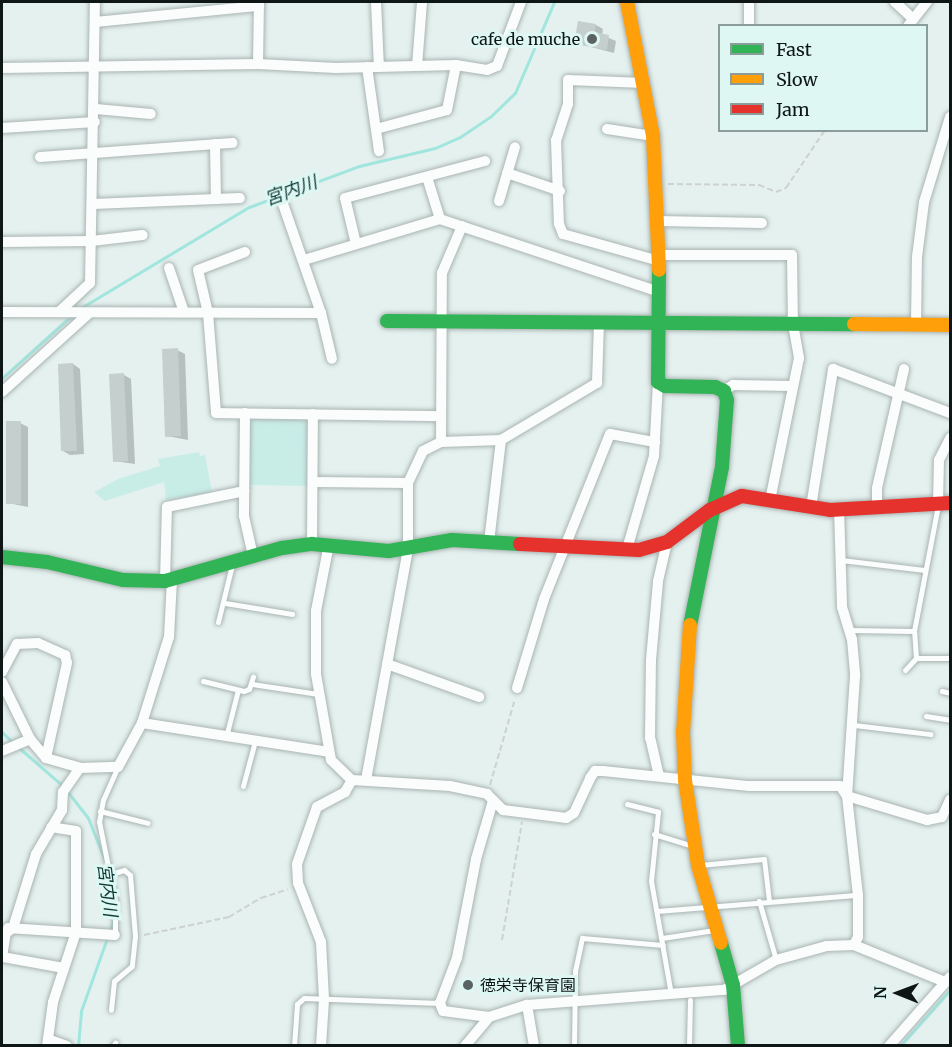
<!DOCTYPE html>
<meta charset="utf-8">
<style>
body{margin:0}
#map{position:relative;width:952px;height:1047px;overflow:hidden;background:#e4f1ef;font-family:Merriweather,"Noto Sans JP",serif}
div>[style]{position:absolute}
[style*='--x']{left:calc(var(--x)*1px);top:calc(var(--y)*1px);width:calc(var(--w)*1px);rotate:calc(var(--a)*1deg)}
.green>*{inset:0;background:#c8ede7}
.shadow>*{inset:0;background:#0003}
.stream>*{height:3px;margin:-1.5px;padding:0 1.5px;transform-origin:1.5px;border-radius:1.5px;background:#a1e6de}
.building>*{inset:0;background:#c5cfcd}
.path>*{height:2px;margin-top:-1px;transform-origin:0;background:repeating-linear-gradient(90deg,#cdd2d0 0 6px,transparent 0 9px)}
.roads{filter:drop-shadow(0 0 2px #aab4b2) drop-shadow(0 0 2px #aab4b2)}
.lane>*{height:5px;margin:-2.5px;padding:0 2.5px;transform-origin:2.5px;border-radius:2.5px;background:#fbfdfd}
.street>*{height:10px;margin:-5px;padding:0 5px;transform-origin:5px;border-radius:5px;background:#fbfdfd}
.fast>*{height:14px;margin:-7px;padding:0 7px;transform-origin:7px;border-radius:7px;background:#30b455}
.slow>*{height:14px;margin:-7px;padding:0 7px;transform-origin:7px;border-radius:7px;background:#ff9f0a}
.jam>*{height:14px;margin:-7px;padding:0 7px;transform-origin:7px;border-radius:7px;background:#e5322d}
.dots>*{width:16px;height:16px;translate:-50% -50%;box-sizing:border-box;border:3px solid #def7f3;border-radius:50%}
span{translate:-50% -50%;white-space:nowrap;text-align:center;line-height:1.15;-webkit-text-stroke:6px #def7f3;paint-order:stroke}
.poi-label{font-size:16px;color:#0f1716}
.right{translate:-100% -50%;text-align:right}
.left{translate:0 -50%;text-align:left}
.water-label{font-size:18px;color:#0d3a36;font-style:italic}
.frame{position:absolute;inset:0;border:3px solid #0f1716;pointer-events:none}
.legend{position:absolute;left:718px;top:24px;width:210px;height:108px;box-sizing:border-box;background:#def7f3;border:2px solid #8b9d9b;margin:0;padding:8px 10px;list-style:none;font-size:18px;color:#0f1716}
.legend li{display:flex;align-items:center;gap:12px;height:30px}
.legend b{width:30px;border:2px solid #8b9d9b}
.north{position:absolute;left:868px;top:963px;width:60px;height:60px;-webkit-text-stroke:4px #def7f3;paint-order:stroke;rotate:271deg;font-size:16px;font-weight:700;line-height:24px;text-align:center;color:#0f1716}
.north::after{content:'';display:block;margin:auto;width:21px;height:27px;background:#0f1716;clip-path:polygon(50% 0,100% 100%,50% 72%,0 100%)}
</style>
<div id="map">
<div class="green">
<i style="clip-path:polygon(256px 417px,302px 418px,310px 424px,309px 486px,249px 485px,250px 423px)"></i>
<i style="clip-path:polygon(199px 452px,200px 456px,205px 455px,212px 492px,166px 500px,164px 482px,105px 501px,94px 492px,118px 479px,160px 466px,158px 459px)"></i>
</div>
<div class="shadow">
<i style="clip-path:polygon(596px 25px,603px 29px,602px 35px,616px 41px,614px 53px,576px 43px)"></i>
<i style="clip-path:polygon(177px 350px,185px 354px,188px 440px,167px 436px)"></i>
<i style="clip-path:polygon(73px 364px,80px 369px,84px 454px,70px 455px,63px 451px)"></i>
<i style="clip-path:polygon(124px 375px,131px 379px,135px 464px,114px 461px)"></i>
<i style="clip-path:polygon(20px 423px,28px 427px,28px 507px,8px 503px)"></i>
</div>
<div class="stream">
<i style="--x:79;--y:309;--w:198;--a:-31"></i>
<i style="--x:249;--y:207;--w:117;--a:-20.4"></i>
<i style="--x:359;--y:166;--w:78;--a:-13.3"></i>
<i style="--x:435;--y:148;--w:27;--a:-24"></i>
<i style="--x:460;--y:137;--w:36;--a:-34"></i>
<i style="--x:490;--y:117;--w:35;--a:-44"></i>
<i style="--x:515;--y:93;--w:99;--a:-66.8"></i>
<i style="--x:2;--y:378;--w:94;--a:-42"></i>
<i style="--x:2;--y:732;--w:16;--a:45"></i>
<i style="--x:18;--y:747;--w:60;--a:40.9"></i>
<i style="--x:67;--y:791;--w:34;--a:52"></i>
<i style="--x:88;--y:818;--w:43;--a:68.2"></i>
<i style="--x:108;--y:879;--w:43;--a:83.4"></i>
<i style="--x:113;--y:922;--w:11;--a:112"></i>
<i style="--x:78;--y:1046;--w:35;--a:-85"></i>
<i style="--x:81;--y:1011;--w:77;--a:-70.4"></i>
<i style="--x:900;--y:1046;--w:75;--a:-48.2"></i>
</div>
<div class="building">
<i style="clip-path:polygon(578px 21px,596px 24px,595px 32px,609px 35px,607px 50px,574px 44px)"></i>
<i style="clip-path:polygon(178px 348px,181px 436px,165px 437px,162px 349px)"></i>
<i style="clip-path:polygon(73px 363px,77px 451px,61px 451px,58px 364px)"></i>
<i style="clip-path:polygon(124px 373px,128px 461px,113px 462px,109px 374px)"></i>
<i style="clip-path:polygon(6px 421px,21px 421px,21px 504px,6px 504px)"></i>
</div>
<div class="path">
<i style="--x:668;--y:184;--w:91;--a:0.6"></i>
<i style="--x:759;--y:185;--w:18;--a:22"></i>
<i style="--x:776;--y:192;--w:11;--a:-22"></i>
<i style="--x:786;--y:188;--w:70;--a:-56.1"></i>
<i style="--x:490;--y:785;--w:90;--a:-73.8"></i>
<i style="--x:144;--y:935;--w:87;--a:-12"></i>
<i style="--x:229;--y:917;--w:37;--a:-31"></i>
<i style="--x:261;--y:898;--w:28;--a:-18"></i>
<i style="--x:502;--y:940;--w:120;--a:-80.4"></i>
</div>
<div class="roads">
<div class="lane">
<i style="--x:841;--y:560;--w:84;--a:6.9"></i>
<i style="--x:225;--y:603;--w:68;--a:9.3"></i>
<i style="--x:218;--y:622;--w:59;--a:-76.2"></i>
<i style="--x:850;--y:630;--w:64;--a:0.9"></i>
<i style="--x:916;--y:658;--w:34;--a:0"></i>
<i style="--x:905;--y:670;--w:16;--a:-47"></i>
<i style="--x:916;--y:658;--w:27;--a:-94"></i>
<i style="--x:914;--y:631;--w:128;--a:-79.2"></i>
<i style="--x:203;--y:681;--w:42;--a:13.7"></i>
<i style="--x:244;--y:691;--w:5;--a:-22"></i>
<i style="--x:249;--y:689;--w:13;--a:-72"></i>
<i style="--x:252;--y:684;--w:67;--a:8.6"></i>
<i style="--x:942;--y:691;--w:8;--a:14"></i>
<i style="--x:926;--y:716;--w:24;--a:9"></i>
<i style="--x:854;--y:725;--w:77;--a:6.8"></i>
<i style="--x:227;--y:733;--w:44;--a:-75.7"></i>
<i style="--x:243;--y:786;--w:47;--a:-75.1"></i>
<i style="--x:627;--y:804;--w:32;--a:14"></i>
<i style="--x:658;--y:812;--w:69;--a:95.8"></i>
<i style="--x:651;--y:881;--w:115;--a:80"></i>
<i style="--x:100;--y:811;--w:49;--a:14"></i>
<i style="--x:654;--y:834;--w:41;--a:17.1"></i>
<i style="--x:700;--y:865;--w:64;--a:-5.4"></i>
<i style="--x:764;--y:859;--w:42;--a:83.2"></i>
<i style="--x:111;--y:874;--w:14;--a:-17"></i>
<i style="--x:124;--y:870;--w:8;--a:40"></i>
<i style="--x:130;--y:875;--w:61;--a:85.3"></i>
<i style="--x:135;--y:936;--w:30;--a:96"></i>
<i style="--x:132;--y:966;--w:23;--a:140"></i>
<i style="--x:114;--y:981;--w:29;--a:96"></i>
<i style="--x:759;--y:901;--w:61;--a:73.9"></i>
<i style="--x:657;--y:911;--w:202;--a:-4.6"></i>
<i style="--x:115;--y:935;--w:34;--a:-90"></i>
<i style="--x:115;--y:901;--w:81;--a:-101.4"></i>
<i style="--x:99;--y:822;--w:22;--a:-80"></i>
<i style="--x:103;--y:800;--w:35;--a:-66"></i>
<i style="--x:662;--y:938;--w:53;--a:-8.7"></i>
<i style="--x:113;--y:1046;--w:4;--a:-56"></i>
<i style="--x:294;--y:1046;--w:42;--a:-85.9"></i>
<i style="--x:297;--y:1004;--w:9;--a:-41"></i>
<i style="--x:304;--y:998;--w:136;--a:2.1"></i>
<i style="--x:574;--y:1046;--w:75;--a:-89.2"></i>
<i style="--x:575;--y:971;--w:34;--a:-78"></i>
<i style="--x:582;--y:938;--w:81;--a:4.9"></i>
<i style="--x:689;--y:1046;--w:46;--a:-88.8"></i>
</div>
<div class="street">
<i style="--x:376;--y:2;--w:65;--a:87.4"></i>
<i style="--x:749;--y:2;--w:24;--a:90"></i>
<i style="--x:895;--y:2;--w:25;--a:43"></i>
<i style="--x:95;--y:22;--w:165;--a:-5.6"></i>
<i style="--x:908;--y:26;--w:31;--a:-52"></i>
<i style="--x:258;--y:64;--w:62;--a:-89.1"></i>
<i style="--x:417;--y:66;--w:64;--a:-85.5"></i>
<i style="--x:367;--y:67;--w:85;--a:81.9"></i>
<i style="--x:2;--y:68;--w:256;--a:-0.9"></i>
<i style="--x:258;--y:64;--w:78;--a:2.9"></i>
<i style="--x:336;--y:68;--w:120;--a:-1.4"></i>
<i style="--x:456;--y:65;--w:31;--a:9"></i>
<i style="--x:487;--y:70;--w:11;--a:-22"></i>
<i style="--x:497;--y:66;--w:68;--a:-69.4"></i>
<i style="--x:644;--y:83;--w:76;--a:-177.7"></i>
<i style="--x:568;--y:80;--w:24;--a:90"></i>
<i style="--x:568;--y:104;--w:38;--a:108"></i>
<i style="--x:556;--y:140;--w:84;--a:88"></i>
<i style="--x:559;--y:224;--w:11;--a:68"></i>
<i style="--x:563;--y:234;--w:100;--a:15.7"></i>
<i style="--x:96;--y:109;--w:55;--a:5.2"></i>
<i style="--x:2;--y:128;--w:93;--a:-3.7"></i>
<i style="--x:376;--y:129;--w:73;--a:-15"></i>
<i style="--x:447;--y:110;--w:46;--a:-78.7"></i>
<i style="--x:607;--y:129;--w:47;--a:8.7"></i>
<i style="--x:215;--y:144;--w:55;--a:89"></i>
<i style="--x:40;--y:157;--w:193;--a:-4.2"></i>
<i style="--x:507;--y:173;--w:56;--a:18.8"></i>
<i style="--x:427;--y:177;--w:44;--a:72.8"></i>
<i style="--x:499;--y:201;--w:56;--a:-73.5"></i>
<i style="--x:93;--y:204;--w:147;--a:-2.3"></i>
<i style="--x:283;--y:204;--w:115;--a:70.8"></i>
<i style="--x:321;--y:313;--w:47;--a:76.6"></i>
<i style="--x:658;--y:221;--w:104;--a:1.1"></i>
<i style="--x:2;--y:242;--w:90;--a:-0.6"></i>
<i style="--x:92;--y:241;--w:51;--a:-6.7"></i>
<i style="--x:356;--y:244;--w:47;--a:-103.4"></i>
<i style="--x:345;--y:198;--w:145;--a:-14.8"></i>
<i style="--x:245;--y:252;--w:50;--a:159"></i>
<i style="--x:198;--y:270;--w:44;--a:76.9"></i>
<i style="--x:208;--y:313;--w:100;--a:85.4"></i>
<i style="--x:216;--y:413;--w:225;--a:0.8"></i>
<i style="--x:659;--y:255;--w:133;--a:0"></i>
<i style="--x:792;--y:255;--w:69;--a:89.2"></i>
<i style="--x:793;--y:324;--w:35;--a:80"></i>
<i style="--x:799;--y:358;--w:145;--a:101.5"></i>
<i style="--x:304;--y:260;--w:142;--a:-16.8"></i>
<i style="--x:440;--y:219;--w:231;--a:18.4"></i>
<i style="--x:169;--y:268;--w:46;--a:71.2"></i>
<i style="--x:2;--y:312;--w:319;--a:0.2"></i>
<i style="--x:59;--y:312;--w:42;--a:-43.1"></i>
<i style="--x:90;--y:283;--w:281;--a:-89"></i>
<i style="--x:916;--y:325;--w:68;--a:-89.2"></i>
<i style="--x:917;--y:257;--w:55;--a:-82.7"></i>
<i style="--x:924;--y:202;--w:89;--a:-73"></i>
<i style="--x:724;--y:391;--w:11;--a:-34"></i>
<i style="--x:733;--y:385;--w:59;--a:1"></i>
<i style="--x:2;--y:392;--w:116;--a:-42.2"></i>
<i style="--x:245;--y:413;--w:103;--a:90.6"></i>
<i style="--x:244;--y:516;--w:41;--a:77.3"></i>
<i style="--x:441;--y:442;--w:169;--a:-89.7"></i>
<i style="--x:442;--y:273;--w:51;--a:-66.9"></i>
<i style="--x:314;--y:482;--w:94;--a:0.6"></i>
<i style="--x:938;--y:503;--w:43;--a:-88.7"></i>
<i style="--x:939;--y:460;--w:25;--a:-63"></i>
<i style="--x:811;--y:507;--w:140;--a:-80.9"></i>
<i style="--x:833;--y:369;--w:125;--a:20.6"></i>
<i style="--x:877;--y:508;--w:20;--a:-90"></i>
<i style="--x:877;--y:488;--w:122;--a:-77.2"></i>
<i style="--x:839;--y:509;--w:98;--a:88.2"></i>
<i style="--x:842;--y:607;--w:34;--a:73"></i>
<i style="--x:852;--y:639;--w:37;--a:85"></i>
<i style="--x:855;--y:676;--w:120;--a:93.8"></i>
<i style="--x:847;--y:796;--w:100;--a:83.7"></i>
<i style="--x:858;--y:895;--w:42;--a:90"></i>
<i style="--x:858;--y:937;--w:9;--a:117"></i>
<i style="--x:489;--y:542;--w:103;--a:-83.3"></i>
<i style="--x:312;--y:544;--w:130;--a:-89.6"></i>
<i style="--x:329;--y:544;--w:68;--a:101"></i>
<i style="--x:316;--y:611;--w:63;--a:90"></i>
<i style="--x:316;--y:674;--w:87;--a:80.1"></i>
<i style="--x:331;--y:760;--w:29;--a:44"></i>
<i style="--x:352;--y:780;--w:98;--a:3.5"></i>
<i style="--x:450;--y:786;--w:38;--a:12"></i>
<i style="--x:487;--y:794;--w:23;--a:45"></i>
<i style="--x:503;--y:810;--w:64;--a:7.2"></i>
<i style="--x:566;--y:818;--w:9;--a:-32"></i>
<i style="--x:574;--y:813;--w:38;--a:-65"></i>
<i style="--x:590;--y:778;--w:9;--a:-54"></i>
<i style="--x:595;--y:771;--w:8;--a:0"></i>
<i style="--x:603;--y:771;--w:147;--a:5.9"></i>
<i style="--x:749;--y:786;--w:91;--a:0"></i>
<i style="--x:840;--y:786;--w:12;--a:55"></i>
<i style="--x:847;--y:796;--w:84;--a:16.7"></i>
<i style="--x:927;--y:820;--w:15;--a:-11"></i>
<i style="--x:942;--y:817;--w:19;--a:-65"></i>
<i style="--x:627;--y:549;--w:97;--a:-73.8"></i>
<i style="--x:654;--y:456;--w:74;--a:-86.9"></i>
<i style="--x:165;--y:581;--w:74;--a:-88.5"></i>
<i style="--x:167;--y:507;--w:79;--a:-11.7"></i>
<i style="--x:387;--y:664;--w:98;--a:19.7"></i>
<i style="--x:2;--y:672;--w:32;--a:-62"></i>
<i style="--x:17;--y:644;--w:21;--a:-3"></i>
<i style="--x:38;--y:643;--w:30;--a:24"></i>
<i style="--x:65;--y:655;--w:8;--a:76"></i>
<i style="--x:67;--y:663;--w:97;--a:102.5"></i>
<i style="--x:2;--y:682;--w:64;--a:63.8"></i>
<i style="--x:30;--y:739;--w:25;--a:50"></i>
<i style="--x:46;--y:758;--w:35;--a:16"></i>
<i style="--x:80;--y:768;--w:38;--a:-2"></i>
<i style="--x:118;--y:767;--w:50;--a:-61.4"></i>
<i style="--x:142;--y:723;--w:90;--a:-72.6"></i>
<i style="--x:169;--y:637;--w:57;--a:-87"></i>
<i style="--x:517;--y:688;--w:93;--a:-73.1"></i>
<i style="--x:544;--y:599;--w:178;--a:-68.2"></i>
<i style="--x:610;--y:434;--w:46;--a:10.1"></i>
<i style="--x:142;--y:723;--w:189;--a:8.8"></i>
<i style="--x:2;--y:751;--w:30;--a:-23"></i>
<i style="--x:659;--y:776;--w:39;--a:-103"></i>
<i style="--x:650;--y:738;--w:78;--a:-89.3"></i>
<i style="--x:651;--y:660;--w:79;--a:-84.9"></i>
<i style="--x:658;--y:581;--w:40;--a:-77"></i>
<i style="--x:366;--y:780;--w:236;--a:-79.7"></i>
<i style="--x:408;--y:548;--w:65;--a:-90"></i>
<i style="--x:408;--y:483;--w:35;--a:-65"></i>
<i style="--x:423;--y:451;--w:20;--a:-27"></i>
<i style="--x:441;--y:442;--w:60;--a:-1.9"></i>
<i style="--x:501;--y:440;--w:112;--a:-30.7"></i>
<i style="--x:597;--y:383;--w:59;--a:-88.1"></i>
<i style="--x:8;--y:928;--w:107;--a:3.7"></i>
<i style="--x:64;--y:968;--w:63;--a:-169.9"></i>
<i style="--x:2;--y:957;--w:24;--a:-81"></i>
<i style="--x:6;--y:933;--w:9;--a:-36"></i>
<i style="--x:13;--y:928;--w:77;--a:-72.7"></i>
<i style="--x:36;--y:854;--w:51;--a:-59.4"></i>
<i style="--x:62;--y:810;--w:18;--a:-87"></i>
<i style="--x:63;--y:792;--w:29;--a:-55"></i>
<i style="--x:527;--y:1005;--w:42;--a:80.3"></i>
<i style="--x:489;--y:1017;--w:46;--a:-172.6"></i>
<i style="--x:443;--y:1011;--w:9;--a:-111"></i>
<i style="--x:440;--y:1003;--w:48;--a:-69.3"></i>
<i style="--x:457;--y:958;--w:101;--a:-79.1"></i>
<i style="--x:476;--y:859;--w:60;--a:-73.7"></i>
<i style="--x:50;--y:1040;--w:18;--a:19"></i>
<i style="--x:47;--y:1046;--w:44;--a:-82.2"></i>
<i style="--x:53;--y:1002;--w:74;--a:-71.8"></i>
<i style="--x:76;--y:932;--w:101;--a:-90"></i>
<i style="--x:76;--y:831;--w:25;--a:-171"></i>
<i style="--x:321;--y:1046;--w:47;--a:-86.3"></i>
<i style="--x:324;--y:999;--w:57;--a:-93"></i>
<i style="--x:321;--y:942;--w:63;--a:-111.3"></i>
<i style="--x:298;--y:883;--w:19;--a:-93"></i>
<i style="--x:297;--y:864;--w:60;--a:-70.7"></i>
<i style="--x:317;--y:807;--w:32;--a:-28"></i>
<i style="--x:345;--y:792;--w:14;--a:-60"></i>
<i style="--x:465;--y:1046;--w:38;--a:-50"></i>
<i style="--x:489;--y:1017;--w:40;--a:-18"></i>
<i style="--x:527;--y:1005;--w:198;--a:-4.4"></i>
<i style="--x:724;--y:990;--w:60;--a:-30"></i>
<i style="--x:776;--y:960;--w:53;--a:-15.4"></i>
<i style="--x:827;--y:946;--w:27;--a:-2"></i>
<i style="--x:854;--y:945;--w:98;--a:22.1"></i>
<i style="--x:889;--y:1046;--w:92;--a:-48.5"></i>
</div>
<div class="fast">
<i style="--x:659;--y:270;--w:112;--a:90.5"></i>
<i style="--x:658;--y:382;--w:8;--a:30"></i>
<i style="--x:665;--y:386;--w:50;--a:1.1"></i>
<i style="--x:715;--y:387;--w:10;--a:24"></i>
<i style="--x:724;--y:391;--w:9;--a:72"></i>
<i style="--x:727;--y:400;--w:67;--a:94.3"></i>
<i style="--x:722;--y:467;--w:161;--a:101.4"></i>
<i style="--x:387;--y:321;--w:467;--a:0.4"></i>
<i style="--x:2;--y:557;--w:45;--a:6.3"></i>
<i style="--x:47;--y:562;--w:78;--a:13.3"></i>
<i style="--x:123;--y:580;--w:42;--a:1.4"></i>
<i style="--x:165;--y:581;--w:122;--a:-15.8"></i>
<i style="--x:282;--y:548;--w:30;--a:-8"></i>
<i style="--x:312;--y:544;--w:77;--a:5.2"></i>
<i style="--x:389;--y:551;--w:64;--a:-9.9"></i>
<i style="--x:452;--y:540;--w:68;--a:3.4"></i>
<i style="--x:721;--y:943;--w:44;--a:74.1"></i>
<i style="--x:733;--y:985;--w:61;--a:85.3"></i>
</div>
<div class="slow">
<i style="--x:627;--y:2;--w:136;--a:79"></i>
<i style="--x:653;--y:136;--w:134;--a:87.4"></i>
<i style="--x:854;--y:324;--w:96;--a:0.6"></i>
<i style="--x:690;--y:625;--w:107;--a:93.7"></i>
<i style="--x:683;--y:732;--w:48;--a:87.6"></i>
<i style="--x:685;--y:780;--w:86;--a:81.3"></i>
<i style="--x:698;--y:865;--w:81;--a:73.6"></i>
</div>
<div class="jam">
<i style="--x:520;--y:544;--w:119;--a:2.9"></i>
<i style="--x:639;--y:550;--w:29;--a:-16"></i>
<i style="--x:667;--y:542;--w:54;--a:-36.7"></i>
<i style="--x:710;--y:510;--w:35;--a:-24"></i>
<i style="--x:742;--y:496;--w:89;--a:9"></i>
<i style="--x:830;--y:510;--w:120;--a:-3.3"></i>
</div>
</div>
<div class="dots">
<i style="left:592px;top:39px;background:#5a6362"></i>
<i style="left:468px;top:985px;background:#5a6362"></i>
</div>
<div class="poi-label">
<span class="right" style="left:580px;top:39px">cafe de muche</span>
<span class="left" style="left:480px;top:985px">徳栄寺保育園</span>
</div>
<div class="water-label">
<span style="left:291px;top:191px;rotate:-20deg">宮内川</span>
<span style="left:107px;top:890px;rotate:83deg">宮内川</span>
</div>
<div class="frame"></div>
<ul class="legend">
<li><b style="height:8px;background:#30b455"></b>Fast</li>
<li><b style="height:8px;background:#ff9f0a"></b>Slow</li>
<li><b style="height:8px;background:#e5322d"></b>Jam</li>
</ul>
<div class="north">N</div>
</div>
